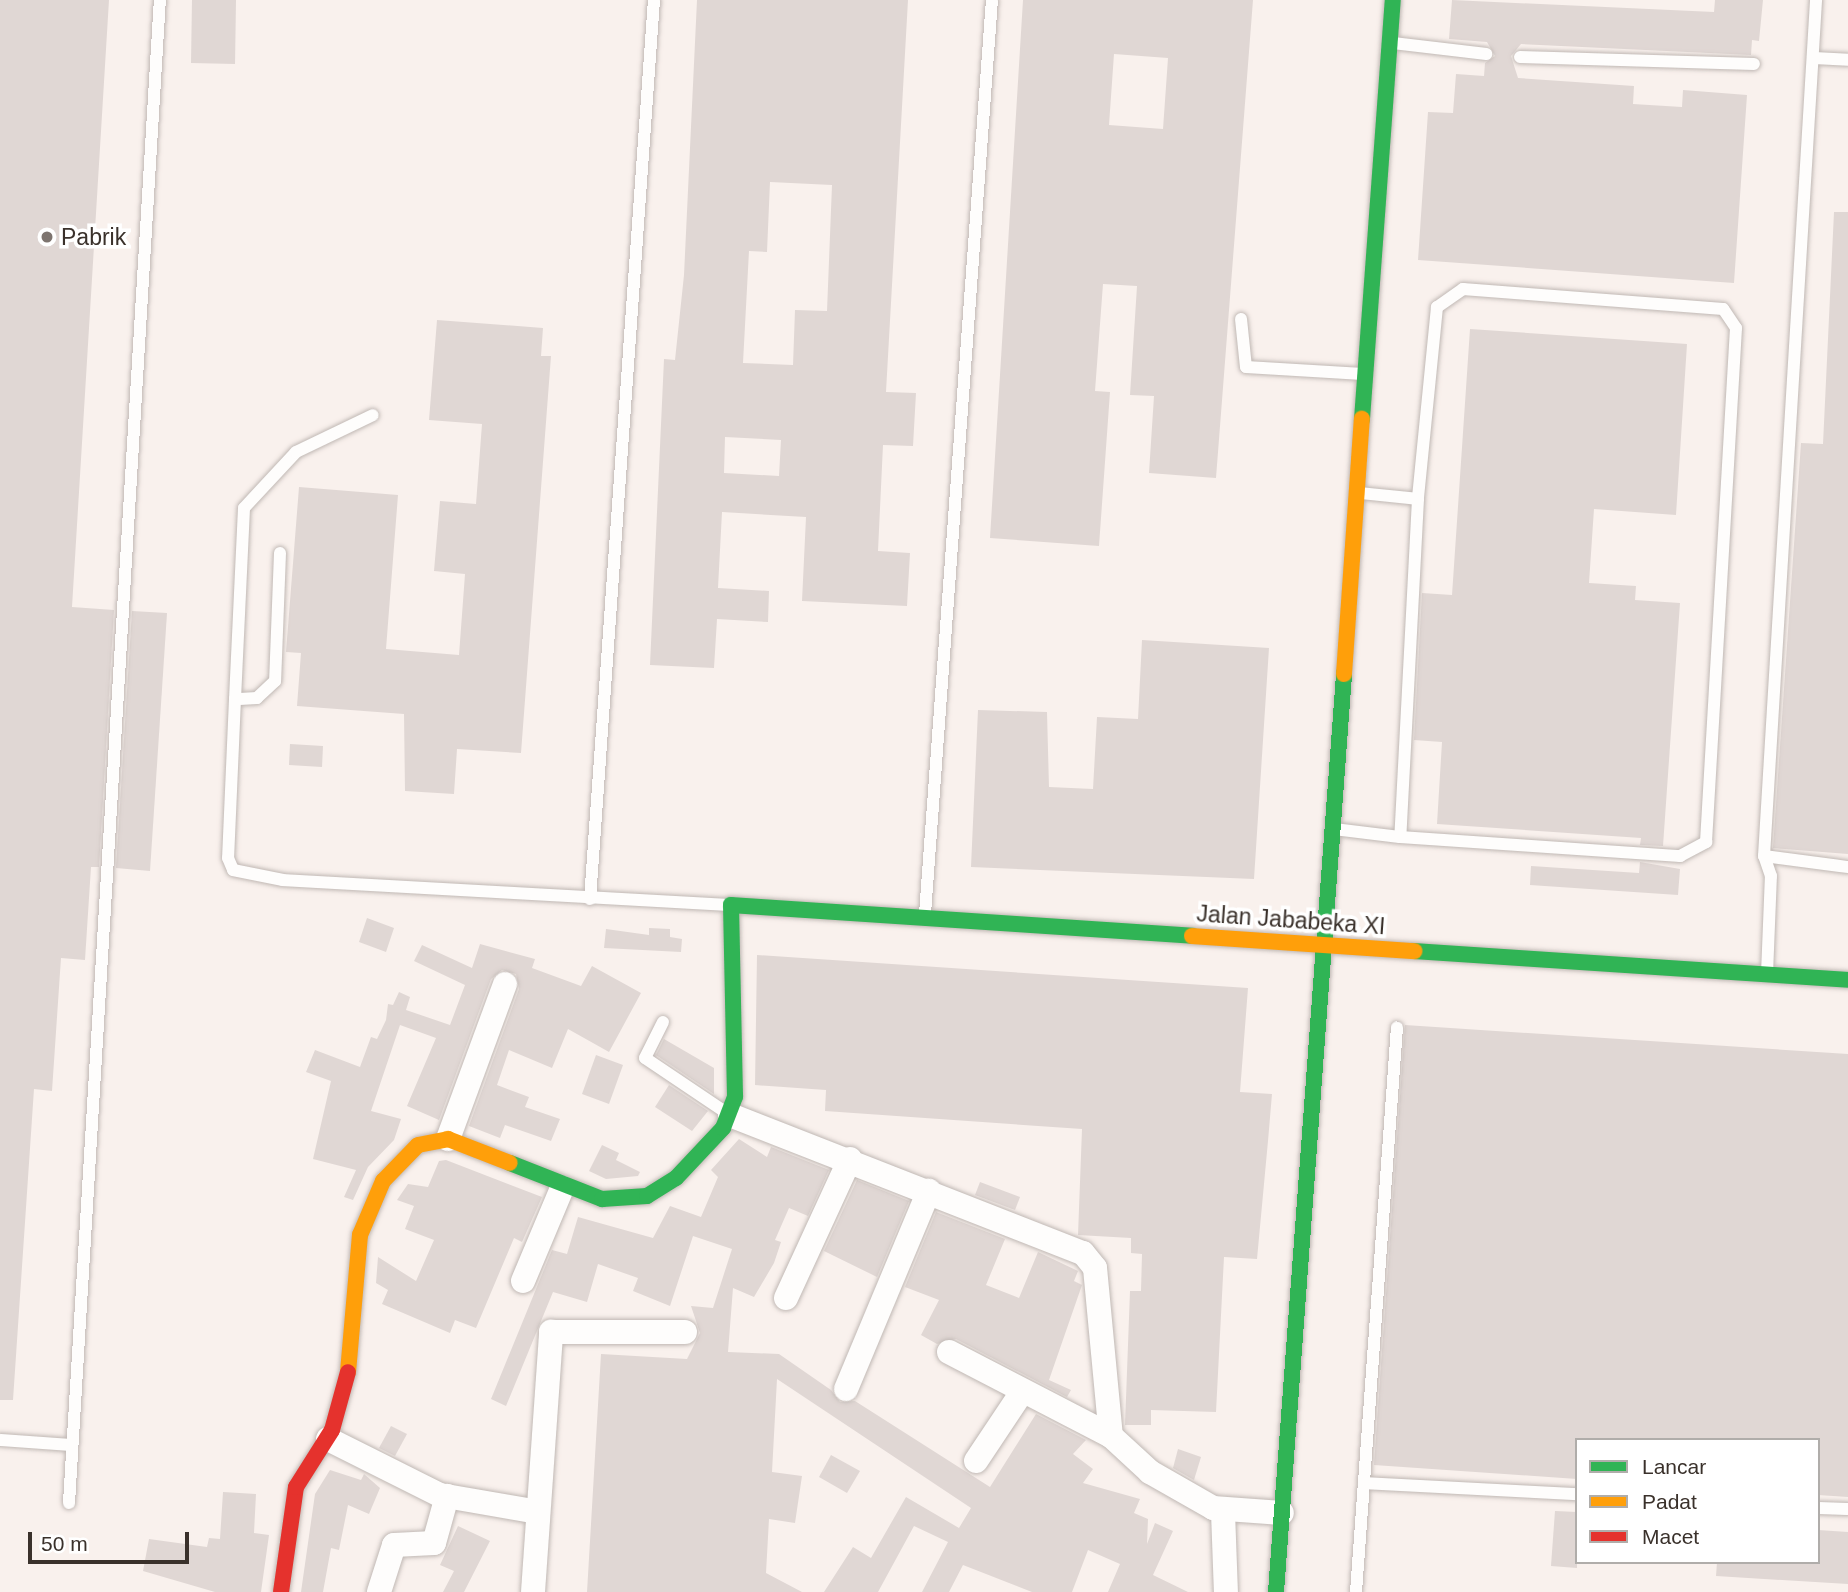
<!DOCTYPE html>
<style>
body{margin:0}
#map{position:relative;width:1848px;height:1592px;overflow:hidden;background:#f9f1ed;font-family:Arial,sans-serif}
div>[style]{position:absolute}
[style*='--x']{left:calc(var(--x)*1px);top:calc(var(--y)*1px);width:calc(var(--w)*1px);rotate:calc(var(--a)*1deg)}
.building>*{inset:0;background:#e0d7d4}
.roads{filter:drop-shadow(0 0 2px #c0b8b4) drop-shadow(0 0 2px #c0b8b4)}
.lane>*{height:12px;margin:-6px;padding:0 6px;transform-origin:6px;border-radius:6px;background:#fefdfc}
.street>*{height:24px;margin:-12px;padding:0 12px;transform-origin:12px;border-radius:12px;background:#fefdfc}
.fast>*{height:16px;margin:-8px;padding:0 8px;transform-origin:8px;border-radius:8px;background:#30b455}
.slow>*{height:16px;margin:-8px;padding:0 8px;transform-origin:8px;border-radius:8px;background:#ff9f0a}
.jam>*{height:16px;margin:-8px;padding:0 8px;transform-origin:8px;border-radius:8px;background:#e5322d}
.dots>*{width:19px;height:19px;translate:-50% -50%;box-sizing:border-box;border:4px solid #fff;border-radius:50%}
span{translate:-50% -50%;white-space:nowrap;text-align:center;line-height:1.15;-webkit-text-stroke:7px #fff;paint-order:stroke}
.poi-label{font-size:23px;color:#3a312b}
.left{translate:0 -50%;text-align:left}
.street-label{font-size:23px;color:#3a312b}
.legend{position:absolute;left:1575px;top:1438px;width:245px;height:126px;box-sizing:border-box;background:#fff;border:2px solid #b0adaa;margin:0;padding:9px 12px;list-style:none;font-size:21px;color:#3a312b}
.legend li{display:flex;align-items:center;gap:14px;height:35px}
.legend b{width:35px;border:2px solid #b0adaa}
.scale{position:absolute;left:28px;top:1532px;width:161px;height:32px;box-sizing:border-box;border:4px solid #3a312b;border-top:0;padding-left:9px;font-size:21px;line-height:24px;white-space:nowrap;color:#3a312b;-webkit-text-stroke:5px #fff;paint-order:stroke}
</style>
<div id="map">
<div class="building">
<i style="clip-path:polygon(0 0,109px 0,72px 607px,114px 610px,99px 867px,91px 867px,85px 960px,61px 958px,52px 1091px,34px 1089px,13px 1400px,0 1400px)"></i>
<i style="clip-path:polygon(192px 0,236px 0,235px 64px,191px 63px)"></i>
<i style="clip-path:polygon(evenodd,697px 0,908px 0,886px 392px,916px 393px,913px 446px,883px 445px,878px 551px,910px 553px,907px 606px,802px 601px,806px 517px,722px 512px,718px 588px,769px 591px,768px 622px,717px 619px,714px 668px,650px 665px,664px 359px,675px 360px,684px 275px,697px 0,770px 182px,832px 185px,827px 311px,795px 310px,793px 365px,743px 363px,749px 251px,767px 252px,770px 182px,697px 0,725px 437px,781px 440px,779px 476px,724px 473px,725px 437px)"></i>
<i style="clip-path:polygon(evenodd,1023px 0,1253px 0,1216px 478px,1149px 473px,1154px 396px,1130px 395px,1137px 286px,1103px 284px,1095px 391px,1110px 392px,1099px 546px,990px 538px,1023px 0,1114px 54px,1168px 58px,1163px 129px,1109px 125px,1114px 54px)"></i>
<i style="clip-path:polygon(1452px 0,1714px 12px,1715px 0,1763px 0,1759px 41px,1752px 40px,1751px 55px,1521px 44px,1511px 56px,1518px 78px,1634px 86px,1633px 104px,1682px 107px,1683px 90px,1747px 95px,1734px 283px,1418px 260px,1428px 112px,1453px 113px,1456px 74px,1484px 76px,1485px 63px,1495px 56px,1487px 42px,1449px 39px)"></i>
<i style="clip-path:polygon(1834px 212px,1848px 212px,1848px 854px,1773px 848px,1801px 443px,1823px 444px)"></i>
<i style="clip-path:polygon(437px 320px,543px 328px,541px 356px,551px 356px,521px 753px,457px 749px,454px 794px,405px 791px,404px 714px,297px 706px,301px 653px,286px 652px,299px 487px,398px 495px,386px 649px,459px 655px,465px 574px,434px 571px,440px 501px,476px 504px,482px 424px,429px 420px)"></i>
<i style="clip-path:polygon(1470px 329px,1687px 344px,1676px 515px,1594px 509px,1589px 583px,1636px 586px,1635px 600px,1680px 603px,1663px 846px,1640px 845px,1641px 838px,1437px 824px,1442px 742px,1414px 740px,1422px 593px,1452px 595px)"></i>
<i style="clip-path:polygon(132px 611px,167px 613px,150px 871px,116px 868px)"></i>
<i style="clip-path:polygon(1142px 640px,1269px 648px,1254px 879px,971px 867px,978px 710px,1047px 712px,1049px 787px,1093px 789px,1097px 717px,1138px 719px)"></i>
<i style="clip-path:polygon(290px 744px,323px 746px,322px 767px,289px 765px)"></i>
<i style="clip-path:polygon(1640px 862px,1680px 869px,1678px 895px,1530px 885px,1531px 866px,1639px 873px)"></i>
<i style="clip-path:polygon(367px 918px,394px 928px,386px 952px,359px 942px)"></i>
<i style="clip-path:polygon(649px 928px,670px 929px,670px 937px,682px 939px,681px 952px,604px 948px,606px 929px,649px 935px)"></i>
<i style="clip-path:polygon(480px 944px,535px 959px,532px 968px,581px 986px,592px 966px,641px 993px,609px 1052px,568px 1029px,552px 1068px,509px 1050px,497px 1085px,529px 1097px,525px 1107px,560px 1119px,551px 1141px,505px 1125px,500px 1138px,469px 1126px,519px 989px,516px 974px,502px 970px,491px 979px,439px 1120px,407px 1106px,436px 1038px,400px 1025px,371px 1111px,401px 1119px,394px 1140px,368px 1167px,353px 1200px,344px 1197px,356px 1170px,313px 1159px,331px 1081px,306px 1072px,315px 1050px,360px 1067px,371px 1037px,377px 1039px,386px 1020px,388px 1004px,393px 1005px,399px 992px,410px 997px,406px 1010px,450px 1025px,465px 985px,414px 961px,422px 945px,472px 968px)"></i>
<i style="clip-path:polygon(757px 955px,1248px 988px,1240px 1092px,1272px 1094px,1268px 1141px,1257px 1259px,1224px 1257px,1216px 1412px,1151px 1410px,1151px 1425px,1125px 1425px,1130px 1291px,1141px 1291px,1142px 1254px,1131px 1253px,1131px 1238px,1078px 1235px,1082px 1129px,825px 1111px,826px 1090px,755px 1085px)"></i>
<i style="clip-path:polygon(1405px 1025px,1848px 1054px,1848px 1497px,1818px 1495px,1818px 1440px,1577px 1440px,1577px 1479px,1374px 1465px)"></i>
<i style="clip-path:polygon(664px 1039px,714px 1068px,714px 1094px,656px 1055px)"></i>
<i style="clip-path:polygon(596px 1055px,623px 1065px,609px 1104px,582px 1094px)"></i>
<i style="clip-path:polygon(669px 1085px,708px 1111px,692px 1131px,655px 1107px)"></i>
<i style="clip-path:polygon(739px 1139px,767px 1157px,771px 1147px,829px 1170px,808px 1216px,789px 1208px,775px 1240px,781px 1242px,774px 1263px,754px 1297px,733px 1288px,728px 1352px,779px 1354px,831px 1390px,840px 1402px,855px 1401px,990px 1487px,1036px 1414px,1086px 1440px,1073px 1454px,1093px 1469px,1083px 1483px,1140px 1499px,1134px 1513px,1148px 1519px,1147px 1544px,1155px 1523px,1173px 1531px,1153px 1575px,1188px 1592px,1108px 1592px,1120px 1564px,1088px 1550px,1072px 1592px,1032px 1592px,963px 1565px,949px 1592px,922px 1592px,948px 1542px,914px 1526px,878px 1592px,824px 1592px,853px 1547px,871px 1558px,906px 1497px,959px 1528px,971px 1508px,777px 1379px,772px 1472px,802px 1476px,795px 1523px,769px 1519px,766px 1573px,802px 1592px,587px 1592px,601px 1354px,687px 1359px,700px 1333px,691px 1306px,713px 1308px,732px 1249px,693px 1236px,670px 1306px,633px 1291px,638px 1278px,598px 1264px,587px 1302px,553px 1292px,506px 1406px,491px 1399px,552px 1250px,567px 1254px,578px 1217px,653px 1238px,670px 1206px,701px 1217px,718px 1177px,711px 1170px)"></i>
<i style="clip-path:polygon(602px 1145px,619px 1153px,616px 1160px,640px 1172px,638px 1176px,606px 1179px,589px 1171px)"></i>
<i style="clip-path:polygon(446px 1160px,542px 1197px,522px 1242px,514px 1238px,476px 1328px,455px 1320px,450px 1333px,382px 1304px,388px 1290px,376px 1283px,378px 1257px,416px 1281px,434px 1240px,405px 1229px,414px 1206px,397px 1200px,408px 1184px,428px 1187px,439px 1161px)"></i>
<i style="clip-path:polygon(857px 1180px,909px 1201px,877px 1277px,824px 1251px)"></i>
<i style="clip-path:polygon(980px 1182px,1020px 1197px,1015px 1210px,975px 1195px)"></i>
<i style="clip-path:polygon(936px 1212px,1005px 1239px,986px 1285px,1019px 1298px,1038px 1252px,1078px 1271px,1074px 1281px,1082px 1285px,1049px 1380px,1071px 1390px,1067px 1397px,956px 1339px,937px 1344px,921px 1335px,939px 1300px,905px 1287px)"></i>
<i style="clip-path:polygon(391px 1426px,407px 1434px,395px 1456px,379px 1448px)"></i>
<i style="clip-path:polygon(1178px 1449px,1201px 1457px,1194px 1480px,1173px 1468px)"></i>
<i style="clip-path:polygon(831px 1455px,860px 1471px,847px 1493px,819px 1477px)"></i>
<i style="clip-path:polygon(330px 1470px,361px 1480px,364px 1474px,380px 1488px,369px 1514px,348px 1505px,339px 1550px,331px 1548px,323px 1592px,301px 1592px,315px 1494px)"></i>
<i style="clip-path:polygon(223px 1492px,256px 1494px,254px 1533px,269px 1535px,261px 1592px,215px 1592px,143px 1571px,149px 1539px,207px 1547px,209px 1538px,220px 1539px)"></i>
<i style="clip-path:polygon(1555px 1511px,1577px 1512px,1577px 1568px,1551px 1566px)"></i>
<i style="clip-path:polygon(458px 1526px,490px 1541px,464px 1592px,443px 1592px,454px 1571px,440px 1565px)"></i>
<i style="clip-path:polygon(1818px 1530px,1848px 1532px,1848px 1584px,1716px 1576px,1717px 1562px,1818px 1562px)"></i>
</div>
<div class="roads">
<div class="lane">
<i style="--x:1393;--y:43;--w:94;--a:6.7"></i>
<i style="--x:1520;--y:57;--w:234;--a:1.7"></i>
<i style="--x:1814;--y:58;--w:34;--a:3"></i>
<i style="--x:1241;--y:319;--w:48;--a:84.1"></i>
<i style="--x:1246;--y:367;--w:117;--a:3.4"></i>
<i style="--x:1360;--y:493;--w:58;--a:5.9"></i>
<i style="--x:280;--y:553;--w:128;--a:92.2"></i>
<i style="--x:275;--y:681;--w:25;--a:137"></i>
<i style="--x:257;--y:698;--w:22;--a:177"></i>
<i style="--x:235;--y:699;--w:159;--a:92.5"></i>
<i style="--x:228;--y:858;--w:13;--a:67"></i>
<i style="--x:233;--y:870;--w:51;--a:11.3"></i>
<i style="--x:283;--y:880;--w:445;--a:3.2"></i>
<i style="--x:235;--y:699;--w:191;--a:-87.3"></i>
<i style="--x:244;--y:508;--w:76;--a:-47.1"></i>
<i style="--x:296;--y:452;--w:85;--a:-25.7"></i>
<i style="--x:1334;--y:829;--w:66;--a:6.9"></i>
<i style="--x:1400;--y:837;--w:281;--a:3.9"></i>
<i style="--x:1680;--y:856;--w:30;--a:-28"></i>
<i style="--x:1706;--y:842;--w:515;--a:-86.66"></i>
<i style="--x:1736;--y:328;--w:23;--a:-124"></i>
<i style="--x:1723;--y:309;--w:261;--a:-175.6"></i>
<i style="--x:1463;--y:289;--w:32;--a:145"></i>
<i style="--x:1437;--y:307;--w:193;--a:95.7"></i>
<i style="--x:1418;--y:499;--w:338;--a:93"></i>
<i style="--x:1764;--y:856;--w:85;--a:7.5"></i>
<i style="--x:590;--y:899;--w:901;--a:-85.93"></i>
<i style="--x:925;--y:914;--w:916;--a:-85.81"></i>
<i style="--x:1767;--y:974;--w:98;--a:-87.7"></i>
<i style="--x:1771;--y:876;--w:21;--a:-109"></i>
<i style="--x:1764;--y:856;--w:858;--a:-86.52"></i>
<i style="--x:663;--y:1022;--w:40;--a:116.6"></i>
<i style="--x:645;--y:1058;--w:99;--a:33.9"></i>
<i style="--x:0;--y:1440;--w:72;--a:4"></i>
<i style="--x:1364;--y:1483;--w:213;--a:3"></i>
<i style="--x:69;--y:1503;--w:1506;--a:-86.54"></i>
<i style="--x:1818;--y:1508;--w:30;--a:2"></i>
<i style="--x:1356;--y:1592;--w:566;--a:-85.85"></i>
</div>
<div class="street">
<i style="--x:730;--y:1115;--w:379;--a:21.4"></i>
<i style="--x:1083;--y:1253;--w:19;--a:51"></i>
<i style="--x:1095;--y:1268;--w:169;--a:84.6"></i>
<i style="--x:1111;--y:1436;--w:53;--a:42.7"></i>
<i style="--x:1150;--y:1472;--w:73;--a:29.7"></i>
<i style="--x:1213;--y:1508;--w:69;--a:4.1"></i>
<i style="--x:448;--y:1139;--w:165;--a:-69.8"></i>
<i style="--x:523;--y:1281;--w:101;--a:-67.2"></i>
<i style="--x:786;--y:1298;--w:153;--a:-65.3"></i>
<i style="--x:949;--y:1352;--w:182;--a:27.4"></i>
<i style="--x:846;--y:1389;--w:215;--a:-67.3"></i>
<i style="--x:328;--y:1439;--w:125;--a:26.6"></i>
<i style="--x:440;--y:1495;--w:99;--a:9.8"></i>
<i style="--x:976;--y:1461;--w:83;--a:-56.3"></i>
<i style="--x:1223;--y:1512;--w:80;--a:87.9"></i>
<i style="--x:379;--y:1592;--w:49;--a:-72.3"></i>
<i style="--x:394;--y:1545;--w:40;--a:-2.9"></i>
<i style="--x:434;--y:1543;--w:49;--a:-74.5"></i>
<i style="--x:533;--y:1592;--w:261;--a:-86"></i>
<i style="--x:551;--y:1332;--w:134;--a:0"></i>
</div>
<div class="fast">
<i style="--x:1362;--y:419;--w:420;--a:-85.8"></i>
<i style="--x:1414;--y:951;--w:435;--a:3.8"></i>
<i style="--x:510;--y:1163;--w:99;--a:21.4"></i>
<i style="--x:602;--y:1199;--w:45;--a:-3.8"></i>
<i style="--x:647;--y:1196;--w:34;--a:-32"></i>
<i style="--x:676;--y:1178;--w:69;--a:-46.8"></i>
<i style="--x:723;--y:1128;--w:34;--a:-69"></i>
<i style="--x:735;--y:1096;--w:191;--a:-91.2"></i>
<i style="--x:731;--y:905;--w:462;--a:3.8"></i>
<i style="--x:1276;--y:1592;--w:921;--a:-85.76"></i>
</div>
<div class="slow">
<i style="--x:1344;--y:674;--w:256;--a:-86"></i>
<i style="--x:1192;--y:936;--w:223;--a:3.9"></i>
<i style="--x:348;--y:1372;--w:138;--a:-85"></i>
<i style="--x:360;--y:1235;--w:59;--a:-66.9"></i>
<i style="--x:383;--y:1181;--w:50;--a:-45.8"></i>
<i style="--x:418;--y:1145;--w:31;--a:-11"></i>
<i style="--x:448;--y:1139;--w:66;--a:21.2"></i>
</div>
<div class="jam">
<i style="--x:281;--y:1592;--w:106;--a:-81.9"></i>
<i style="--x:296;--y:1487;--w:67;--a:-57.7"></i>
<i style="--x:332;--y:1430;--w:60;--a:-74.6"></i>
</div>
</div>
<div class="dots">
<i style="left:47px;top:237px;background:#7d746f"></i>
</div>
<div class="poi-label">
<span class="left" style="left:61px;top:237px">Pabrik</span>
</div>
<div class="street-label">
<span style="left:1291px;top:920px;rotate:4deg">Jalan Jababeka XI</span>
</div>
<ul class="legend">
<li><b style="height:9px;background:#30b455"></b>Lancar</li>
<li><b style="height:9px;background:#ff9f0a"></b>Padat</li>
<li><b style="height:9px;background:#e5322d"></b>Macet</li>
</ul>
<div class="scale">50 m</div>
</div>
